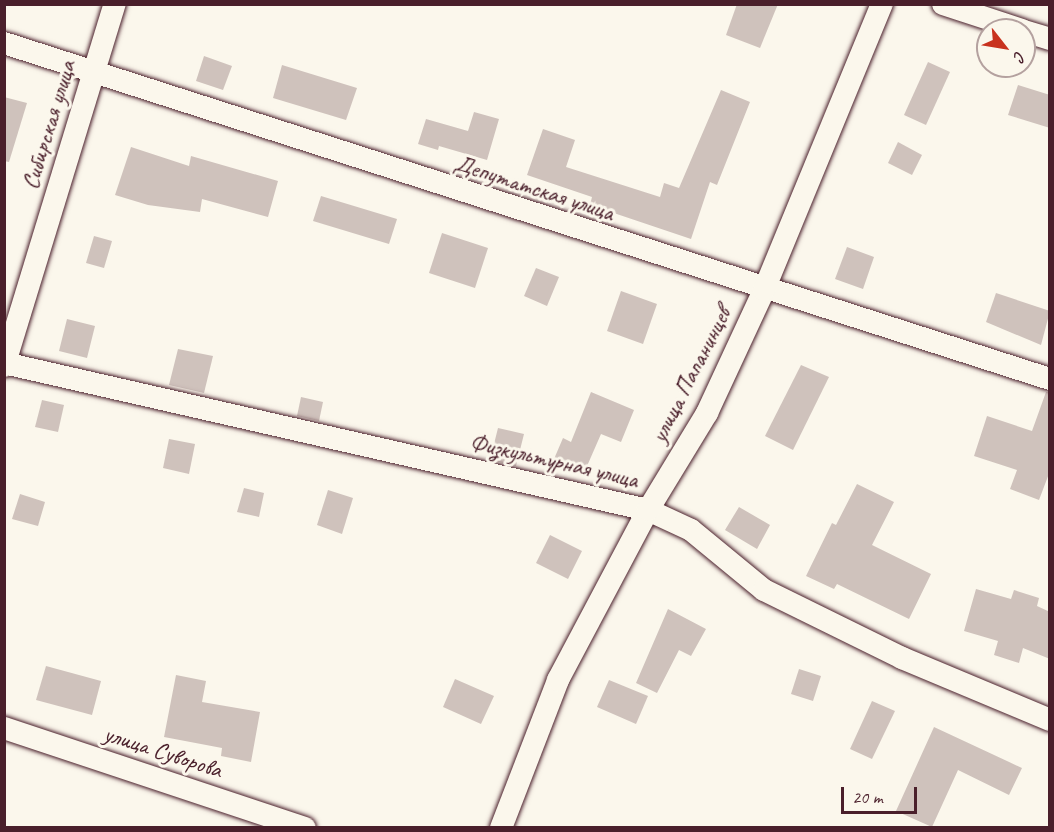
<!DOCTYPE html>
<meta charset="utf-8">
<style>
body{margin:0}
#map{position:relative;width:1054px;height:832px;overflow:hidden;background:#fbf7ec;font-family:Caveat,sans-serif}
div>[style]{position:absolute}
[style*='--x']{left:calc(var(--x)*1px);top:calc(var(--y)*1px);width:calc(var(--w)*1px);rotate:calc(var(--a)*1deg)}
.building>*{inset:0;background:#cfc2bc}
.roads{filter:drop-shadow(0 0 2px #4a1f2b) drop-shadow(0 0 2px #4a1f2b)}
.minor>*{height:22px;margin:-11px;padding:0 11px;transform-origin:11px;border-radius:11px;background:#fbf7ec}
span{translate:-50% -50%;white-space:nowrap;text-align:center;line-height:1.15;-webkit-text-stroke:6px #fbf7ec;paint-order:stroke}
.street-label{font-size:24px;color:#4a1f2b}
.frame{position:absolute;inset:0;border:6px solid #4a1f2b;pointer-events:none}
.north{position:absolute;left:976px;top:18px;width:60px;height:60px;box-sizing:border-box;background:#fbf7ec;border:2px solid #b4a19f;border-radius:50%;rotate:121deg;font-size:16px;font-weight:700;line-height:24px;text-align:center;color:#4a1f2b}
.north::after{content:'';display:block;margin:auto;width:21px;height:27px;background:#c8321e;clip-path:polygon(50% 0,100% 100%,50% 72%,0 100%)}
.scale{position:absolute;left:841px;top:787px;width:76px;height:27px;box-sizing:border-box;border:3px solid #4a1f2b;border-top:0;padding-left:8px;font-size:18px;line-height:21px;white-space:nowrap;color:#4a1f2b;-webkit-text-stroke:4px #fbf7ec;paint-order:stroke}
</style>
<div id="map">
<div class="building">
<i style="clip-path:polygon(737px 4px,778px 4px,760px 48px,726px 35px)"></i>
<i style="clip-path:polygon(204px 56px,232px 66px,223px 90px,196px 81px)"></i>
<i style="clip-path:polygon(928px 62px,950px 72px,926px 125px,904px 115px)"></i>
<i style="clip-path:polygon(282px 65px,357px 88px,346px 120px,273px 98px)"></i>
<i style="clip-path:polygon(1018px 85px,1050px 95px,1050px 128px,1008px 115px)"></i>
<i style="clip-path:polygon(721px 90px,750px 102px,717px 185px,710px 182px,691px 239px,590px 205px,592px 197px,527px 175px,543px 129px,575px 140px,566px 167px,660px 197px,664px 183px,679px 188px)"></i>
<i style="clip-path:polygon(4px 97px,27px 103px,9px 162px,4px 161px)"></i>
<i style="clip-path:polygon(474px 112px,499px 119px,487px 160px,439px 146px,438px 150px,418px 144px,426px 119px,468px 131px)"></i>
<i style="clip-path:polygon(898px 142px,922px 155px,912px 175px,888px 163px)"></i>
<i style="clip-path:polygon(131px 147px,189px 166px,191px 156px,278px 181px,268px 217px,202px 199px,200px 212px,148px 205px,115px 195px)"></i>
<i style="clip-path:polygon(321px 196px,397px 219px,389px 244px,313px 221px)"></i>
<i style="clip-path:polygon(442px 233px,488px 248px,475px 288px,429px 273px)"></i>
<i style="clip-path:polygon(94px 236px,112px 241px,104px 268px,86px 263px)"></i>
<i style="clip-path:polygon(847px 247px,874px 257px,863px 289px,835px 279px)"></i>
<i style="clip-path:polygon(536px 268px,559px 277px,547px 306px,524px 296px)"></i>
<i style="clip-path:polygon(621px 291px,657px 304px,643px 344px,607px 331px)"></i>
<i style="clip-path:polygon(996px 293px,1050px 311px,1041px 345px,986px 322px)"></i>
<i style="clip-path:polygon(67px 319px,95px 326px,87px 358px,59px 351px)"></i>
<i style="clip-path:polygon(178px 349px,213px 356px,204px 393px,169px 385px)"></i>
<i style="clip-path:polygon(801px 365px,829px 377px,793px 450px,765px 436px)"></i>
<i style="clip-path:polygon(591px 392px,634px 410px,621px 442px,601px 434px,584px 473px,554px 459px,563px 438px,571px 442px)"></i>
<i style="clip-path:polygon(1046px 392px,1050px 392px,1050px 471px,1039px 500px,1010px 489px,1017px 470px,974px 456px,987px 416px,1032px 431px)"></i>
<i style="clip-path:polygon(301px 397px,323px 402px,319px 421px,297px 416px)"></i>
<i style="clip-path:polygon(42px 400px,64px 405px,58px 432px,35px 427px)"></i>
<i style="clip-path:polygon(498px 428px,524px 434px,516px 466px,490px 460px)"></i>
<i style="clip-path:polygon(169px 439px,195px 444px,189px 474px,163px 468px)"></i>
<i style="clip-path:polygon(857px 484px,894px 502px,872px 545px,931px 574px,909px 619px,837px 584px,834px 589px,806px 576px,832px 523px,836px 525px)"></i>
<i style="clip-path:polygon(244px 488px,264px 493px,259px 517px,237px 512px)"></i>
<i style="clip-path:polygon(328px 490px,353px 498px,342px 534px,317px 525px)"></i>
<i style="clip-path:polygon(20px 494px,45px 502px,38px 526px,12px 519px)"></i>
<i style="clip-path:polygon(739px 507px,770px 525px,757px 549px,725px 530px)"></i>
<i style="clip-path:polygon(550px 535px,582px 551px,568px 579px,536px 563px)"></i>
<i style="clip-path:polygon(976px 589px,1011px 599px,1014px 590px,1039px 598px,1037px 606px,1050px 612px,1050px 659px,1023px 648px,1019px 663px,994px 655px,998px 641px,964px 631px)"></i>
<i style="clip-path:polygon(668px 609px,706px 629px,691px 656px,679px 650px,657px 693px,636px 683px)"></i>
<i style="clip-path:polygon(46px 666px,101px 681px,92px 715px,36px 700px)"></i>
<i style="clip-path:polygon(799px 669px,821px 676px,813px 701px,791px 694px)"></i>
<i style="clip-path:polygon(176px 675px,206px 681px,202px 702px,260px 712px,251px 762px,221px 756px,222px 748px,164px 737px)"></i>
<i style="clip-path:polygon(455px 679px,494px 696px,481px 724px,443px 707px)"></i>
<i style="clip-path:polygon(609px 680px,648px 696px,636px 724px,597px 707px)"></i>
<i style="clip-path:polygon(872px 701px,895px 711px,872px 759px,850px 749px)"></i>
<i style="clip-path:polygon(934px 727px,1022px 768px,1009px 795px,958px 770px,932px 827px,896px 811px)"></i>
</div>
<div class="roads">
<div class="minor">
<i style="--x:943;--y:4;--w:83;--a:18.2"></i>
<i style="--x:1024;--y:31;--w:27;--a:17"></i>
<i style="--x:4;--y:43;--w:1099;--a:17.81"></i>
<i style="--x:4;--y:363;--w:661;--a:12.86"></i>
<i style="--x:648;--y:510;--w:47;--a:24.9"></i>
<i style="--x:691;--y:530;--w:94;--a:39.4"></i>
<i style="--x:764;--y:590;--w:154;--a:26.2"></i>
<i style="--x:902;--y:658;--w:160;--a:22.7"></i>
<i style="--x:4;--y:366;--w:379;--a:-73"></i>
<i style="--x:4;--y:728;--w:317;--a:18.4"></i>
<i style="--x:501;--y:828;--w:159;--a:-68.9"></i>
<i style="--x:558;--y:680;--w:192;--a:-62.1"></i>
<i style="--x:648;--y:510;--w:114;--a:-58.7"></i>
<i style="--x:707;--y:413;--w:136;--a:-65.1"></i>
<i style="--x:764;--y:290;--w:309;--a:-67.6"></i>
</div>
</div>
<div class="street-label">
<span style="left:49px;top:125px;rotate:-73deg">Сибирская улица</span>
<span style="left:534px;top:188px;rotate:18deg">Депутатская улица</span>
<span style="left:691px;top:375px;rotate:-63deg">улица Папанинцев</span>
<span style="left:554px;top:461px;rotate:13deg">Физкультурная улица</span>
<span style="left:163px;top:752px;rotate:18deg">улица Суворова</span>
</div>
<div class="frame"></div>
<div class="north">С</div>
<div class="scale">20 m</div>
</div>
